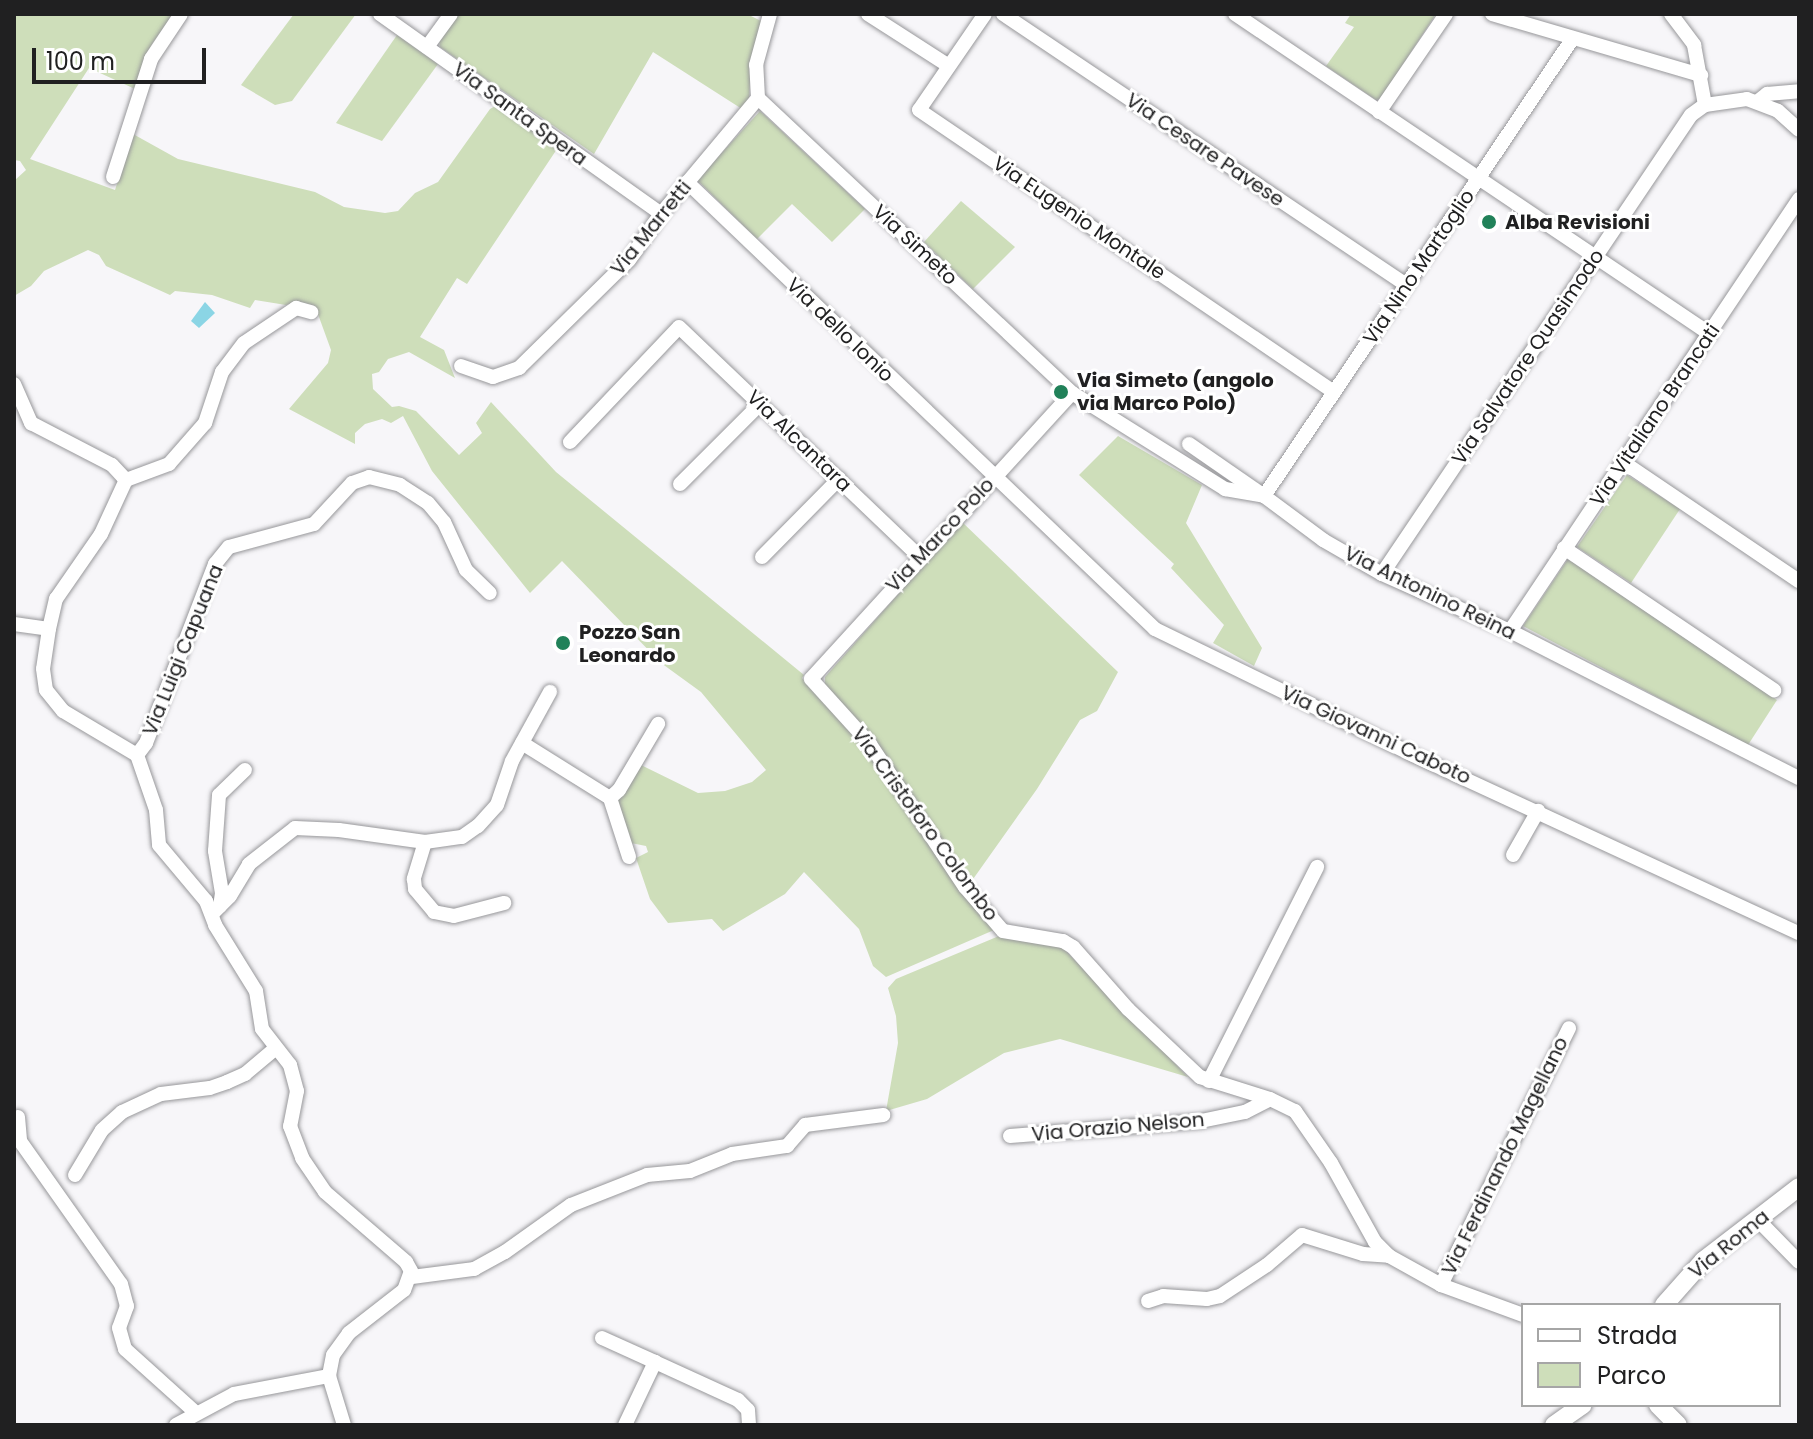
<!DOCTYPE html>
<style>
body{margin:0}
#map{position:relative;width:1813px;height:1439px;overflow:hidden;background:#f7f6f9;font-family:Poppins,sans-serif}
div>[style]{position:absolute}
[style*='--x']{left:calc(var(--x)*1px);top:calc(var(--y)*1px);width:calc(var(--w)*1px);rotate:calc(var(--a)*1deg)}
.green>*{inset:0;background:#cedeba}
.water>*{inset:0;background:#8bd5e5}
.roads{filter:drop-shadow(0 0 2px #97979a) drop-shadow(0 0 2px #97979a)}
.street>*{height:14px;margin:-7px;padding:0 7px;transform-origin:7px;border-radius:7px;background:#fff}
.secondary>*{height:18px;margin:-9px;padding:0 9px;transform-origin:9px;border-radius:9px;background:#fff}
.dots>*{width:22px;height:22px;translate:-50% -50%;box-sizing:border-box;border:4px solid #fff;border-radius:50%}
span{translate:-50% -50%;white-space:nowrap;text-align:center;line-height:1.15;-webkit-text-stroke:6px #fff;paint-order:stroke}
.street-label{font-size:20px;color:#202021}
.poi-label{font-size:20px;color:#202021;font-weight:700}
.left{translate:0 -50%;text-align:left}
.frame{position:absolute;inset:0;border:16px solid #202021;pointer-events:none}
.legend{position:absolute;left:1521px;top:1303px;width:260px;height:104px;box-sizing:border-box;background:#fff;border:2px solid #a6a6a6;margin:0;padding:10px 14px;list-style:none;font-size:24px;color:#202021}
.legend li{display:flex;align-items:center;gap:16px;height:40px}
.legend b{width:40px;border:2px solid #a6a6a6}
.scale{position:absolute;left:32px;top:48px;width:174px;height:36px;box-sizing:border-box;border:4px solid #202021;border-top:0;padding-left:10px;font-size:24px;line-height:28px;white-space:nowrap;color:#202021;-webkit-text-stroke:6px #fff;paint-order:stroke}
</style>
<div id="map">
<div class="green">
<i style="clip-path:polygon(14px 14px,173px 14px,152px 44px,135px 89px,89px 68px,30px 159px,115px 190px,133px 134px,178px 159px,315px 192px,344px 207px,385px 213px,398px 211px,415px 193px,438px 182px,490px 109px,497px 105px,557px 149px,467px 284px,457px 278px,420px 337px,444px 350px,455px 378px,409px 352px,388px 359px,379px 372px,372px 374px,373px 389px,392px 407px,399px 406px,416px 411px,459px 455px,482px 433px,476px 423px,491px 402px,556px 472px,804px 675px,802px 678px,868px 749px,994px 930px,886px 977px,873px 966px,859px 929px,804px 872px,785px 894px,723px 931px,712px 919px,668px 923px,650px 899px,636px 858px,648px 852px,646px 846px,631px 843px,617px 803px,619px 796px,641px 765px,698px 793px,725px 791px,752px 782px,766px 770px,701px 692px,661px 663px,562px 561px,530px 593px,432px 471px,403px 416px,391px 423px,382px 419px,365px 424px,355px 433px,355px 444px,289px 409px,328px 363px,331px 350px,315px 306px,298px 301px,286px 305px,255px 300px,250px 308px,212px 295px,175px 291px,170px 295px,106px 266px,99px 255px,88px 250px,44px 271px,31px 286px,14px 296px,14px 181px,26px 170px,20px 161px,14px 160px)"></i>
<i style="clip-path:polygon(294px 14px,356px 14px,292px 101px,275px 105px,241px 85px)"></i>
<i style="clip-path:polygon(458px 14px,747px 14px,763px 22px,751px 65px,749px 100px,742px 109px,653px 52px,594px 154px,440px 47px,439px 39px)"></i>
<i style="clip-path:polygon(1351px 14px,1436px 14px,1380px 99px,1376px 100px,1326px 66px,1354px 27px,1345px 23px)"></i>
<i style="clip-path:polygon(397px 35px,438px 64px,382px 141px,336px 123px)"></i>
<i style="clip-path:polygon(760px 111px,865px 209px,832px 242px,792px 204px,757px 239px,697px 180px)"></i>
<i style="clip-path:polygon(961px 201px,1015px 247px,973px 289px,924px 242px)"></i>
<i style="clip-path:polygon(1118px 436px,1202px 485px,1186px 523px,1262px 648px,1254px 666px,1213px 643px,1224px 625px,1171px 568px,1174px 564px,1079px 475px)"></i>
<i style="clip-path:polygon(1627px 475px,1680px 509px,1631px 583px,1577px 547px)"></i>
<i style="clip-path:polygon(962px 522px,1118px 672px,1097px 711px,1080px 720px,1037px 789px,971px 882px,869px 734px,825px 685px,825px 677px)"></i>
<i style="clip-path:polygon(1568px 559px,1777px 700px,1748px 745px,1523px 626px)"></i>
<i style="clip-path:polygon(999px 936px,1061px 946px,1188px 1077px,1060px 1039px,1004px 1053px,927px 1099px,886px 1111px,898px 1043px,896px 1016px,888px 988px,896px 979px)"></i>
</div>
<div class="water">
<i style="clip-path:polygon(205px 302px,215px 313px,199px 328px,191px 321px)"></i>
</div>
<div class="roads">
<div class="street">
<i style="--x:380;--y:14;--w:345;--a:35.4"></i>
<i style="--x:868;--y:14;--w:96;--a:32.7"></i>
<i style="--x:985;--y:14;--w:116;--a:124.5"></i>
<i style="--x:919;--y:110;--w:502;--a:34.2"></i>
<i style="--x:1003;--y:14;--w:486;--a:33.9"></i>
<i style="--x:1235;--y:14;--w:573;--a:33.97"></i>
<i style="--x:1492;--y:14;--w:218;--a:16.3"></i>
<i style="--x:1671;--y:14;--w:39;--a:53"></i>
<i style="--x:1694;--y:45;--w:61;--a:79.6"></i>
<i style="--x:427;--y:47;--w:41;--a:-54"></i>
<i style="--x:758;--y:98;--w:431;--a:43.2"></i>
<i style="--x:1072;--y:393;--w:181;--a:32.1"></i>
<i style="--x:1225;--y:489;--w:40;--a:10"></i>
<i style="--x:1264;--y:496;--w:74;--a:36.7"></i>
<i style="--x:1323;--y:540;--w:68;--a:30"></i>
<i style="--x:1382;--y:574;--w:140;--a:24"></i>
<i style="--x:1510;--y:631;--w:324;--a:27"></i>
<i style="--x:1757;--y:102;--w:13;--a:-39"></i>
<i style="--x:1767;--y:94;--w:32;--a:-5"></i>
<i style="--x:1379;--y:112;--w:119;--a:-55.6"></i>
<i style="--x:113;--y:177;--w:124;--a:-72.1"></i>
<i style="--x:151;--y:59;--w:54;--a:-56.3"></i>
<i style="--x:687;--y:182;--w:647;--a:43.69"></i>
<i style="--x:1155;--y:629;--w:287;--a:26"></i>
<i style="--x:1413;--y:755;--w:425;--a:24.8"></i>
<i style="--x:461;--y:366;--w:34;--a:19"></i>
<i style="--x:493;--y:377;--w:28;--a:-19"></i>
<i style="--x:519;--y:368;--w:154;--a:-44.5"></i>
<i style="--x:629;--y:260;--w:56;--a:-55.2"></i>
<i style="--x:661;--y:214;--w:151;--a:-50.1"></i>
<i style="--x:758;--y:98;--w:33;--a:-93"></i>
<i style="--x:756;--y:65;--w:53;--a:-74.6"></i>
<i style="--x:14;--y:384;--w:43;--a:66.4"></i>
<i style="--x:31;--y:423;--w:91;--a:27.4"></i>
<i style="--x:112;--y:465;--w:21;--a:47"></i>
<i style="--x:1072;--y:393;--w:387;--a:132.4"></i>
<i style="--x:811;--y:679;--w:88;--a:47.8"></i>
<i style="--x:870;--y:744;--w:172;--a:56.4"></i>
<i style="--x:965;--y:887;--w:58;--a:49.2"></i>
<i style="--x:1003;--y:931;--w:61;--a:9.5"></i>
<i style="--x:1063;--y:941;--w:12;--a:31"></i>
<i style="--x:1073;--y:947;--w:83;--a:48.4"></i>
<i style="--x:1128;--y:1009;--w:99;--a:43.4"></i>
<i style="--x:1200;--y:1077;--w:73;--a:17.4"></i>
<i style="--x:1270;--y:1099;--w:28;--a:26"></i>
<i style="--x:1295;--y:1111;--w:63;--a:55.3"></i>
<i style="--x:1331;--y:1163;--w:90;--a:60.9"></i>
<i style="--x:1375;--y:1242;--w:20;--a:45"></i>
<i style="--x:1389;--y:1256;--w:60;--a:29.1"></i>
<i style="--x:1441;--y:1285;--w:87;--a:20.1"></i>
<i style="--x:570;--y:442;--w:158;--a:-46.5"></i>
<i style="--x:679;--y:327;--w:332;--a:43.7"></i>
<i style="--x:1189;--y:444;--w:91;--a:34.7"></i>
<i style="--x:1264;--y:496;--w:552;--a:-55.99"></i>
<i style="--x:1623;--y:462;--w:212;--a:34.1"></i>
<i style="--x:680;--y:484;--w:113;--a:-45"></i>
<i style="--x:1564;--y:548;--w:254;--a:34.1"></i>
<i style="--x:762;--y:557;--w:110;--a:-45.4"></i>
<i style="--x:1382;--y:574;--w:553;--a:-56.05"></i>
<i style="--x:1691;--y:115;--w:17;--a:-36"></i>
<i style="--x:1705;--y:105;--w:42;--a:-8.1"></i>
<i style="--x:1747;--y:99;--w:33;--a:21"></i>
<i style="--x:1778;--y:111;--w:28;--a:42"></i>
<i style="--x:14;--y:624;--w:35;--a:8"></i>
<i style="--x:49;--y:629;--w:31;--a:-77"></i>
<i style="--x:56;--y:599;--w:79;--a:-55.3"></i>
<i style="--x:101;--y:534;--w:60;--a:-65.2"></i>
<i style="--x:126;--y:480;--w:46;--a:-20.4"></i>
<i style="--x:169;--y:464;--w:55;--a:-48.7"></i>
<i style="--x:205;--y:423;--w:54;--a:-71.6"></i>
<i style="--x:222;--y:372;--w:36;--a:-53"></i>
<i style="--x:244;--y:343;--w:63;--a:-33.9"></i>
<i style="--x:296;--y:308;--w:16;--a:15"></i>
<i style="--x:49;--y:629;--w:40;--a:98.5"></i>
<i style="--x:43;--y:669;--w:21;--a:82"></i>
<i style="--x:46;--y:690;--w:27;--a:51"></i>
<i style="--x:63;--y:711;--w:86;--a:30.7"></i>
<i style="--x:137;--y:755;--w:58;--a:70.9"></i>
<i style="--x:156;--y:810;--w:35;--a:85"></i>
<i style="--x:159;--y:845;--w:73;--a:50"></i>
<i style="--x:206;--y:901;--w:26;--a:69"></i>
<i style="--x:215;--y:925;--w:78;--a:58.2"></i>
<i style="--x:256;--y:991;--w:38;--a:81"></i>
<i style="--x:262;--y:1029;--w:46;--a:52.1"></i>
<i style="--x:290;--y:1065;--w:27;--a:75"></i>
<i style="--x:297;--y:1091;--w:36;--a:101"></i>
<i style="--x:290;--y:1126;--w:34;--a:69"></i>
<i style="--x:302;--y:1158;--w:41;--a:55.9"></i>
<i style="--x:325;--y:1192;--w:107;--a:40.8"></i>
<i style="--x:406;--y:1262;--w:10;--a:61"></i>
<i style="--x:411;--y:1271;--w:20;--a:110"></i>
<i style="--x:404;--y:1290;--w:70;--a:142"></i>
<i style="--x:349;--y:1333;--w:27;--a:126"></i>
<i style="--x:333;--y:1355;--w:21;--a:101"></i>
<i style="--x:329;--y:1376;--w:51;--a:73"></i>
<i style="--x:1510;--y:631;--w:520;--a:-56.22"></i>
<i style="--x:522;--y:743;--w:104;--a:32"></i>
<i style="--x:610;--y:798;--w:62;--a:72.1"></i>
<i style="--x:137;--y:755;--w:15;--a:-53"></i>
<i style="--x:146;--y:743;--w:192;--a:-68.9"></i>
<i style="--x:215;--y:564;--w:22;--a:-51"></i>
<i style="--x:229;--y:547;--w:88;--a:-15.1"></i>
<i style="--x:314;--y:524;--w:56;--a:-47.2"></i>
<i style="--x:352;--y:483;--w:18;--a:-19"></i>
<i style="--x:369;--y:477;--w:32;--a:14"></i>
<i style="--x:400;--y:485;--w:33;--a:33"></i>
<i style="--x:428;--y:503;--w:25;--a:50"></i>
<i style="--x:444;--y:522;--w:53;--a:65.4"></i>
<i style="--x:466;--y:570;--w:33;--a:44"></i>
<i style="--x:610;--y:798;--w:12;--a:-42"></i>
<i style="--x:619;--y:790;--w:77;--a:-59.4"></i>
<i style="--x:425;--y:842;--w:39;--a:107"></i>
<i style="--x:414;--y:879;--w:10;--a:84"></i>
<i style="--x:415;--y:889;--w:30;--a:50"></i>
<i style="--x:434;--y:912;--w:20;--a:11"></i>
<i style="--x:454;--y:916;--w:52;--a:-14.6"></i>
<i style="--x:1513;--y:855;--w:51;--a:-60.4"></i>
<i style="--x:220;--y:906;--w:13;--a:-81"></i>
<i style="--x:222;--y:893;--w:43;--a:-99.5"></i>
<i style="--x:215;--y:851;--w:56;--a:-85.9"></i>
<i style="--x:219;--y:795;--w:36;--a:-44"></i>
<i style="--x:212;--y:914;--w:25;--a:-45"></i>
<i style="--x:230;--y:896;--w:37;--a:-59"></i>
<i style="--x:249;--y:864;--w:58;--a:-38"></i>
<i style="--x:295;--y:828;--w:44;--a:2.6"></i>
<i style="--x:339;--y:830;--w:87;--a:7.9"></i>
<i style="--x:425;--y:842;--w:37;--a:-8"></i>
<i style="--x:462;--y:837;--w:19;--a:-35"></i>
<i style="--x:478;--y:826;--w:28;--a:-48"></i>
<i style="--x:497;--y:805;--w:46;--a:-71.2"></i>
<i style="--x:512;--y:761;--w:79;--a:-61.2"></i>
<i style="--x:1209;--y:1081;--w:240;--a:-63.2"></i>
<i style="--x:18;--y:1117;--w:24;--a:85"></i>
<i style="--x:20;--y:1141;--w:175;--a:54.8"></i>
<i style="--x:121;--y:1284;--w:23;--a:75"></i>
<i style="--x:127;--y:1306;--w:23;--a:110"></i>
<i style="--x:119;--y:1328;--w:22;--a:74"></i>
<i style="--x:125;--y:1349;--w:94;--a:42"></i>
<i style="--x:1010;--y:1136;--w:192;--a:-4.5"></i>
<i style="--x:1201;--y:1121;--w:45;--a:-11.6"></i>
<i style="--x:1245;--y:1112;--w:28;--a:-27"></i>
<i style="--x:75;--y:1175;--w:52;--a:-59"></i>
<i style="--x:102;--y:1130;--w:27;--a:-42"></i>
<i style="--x:122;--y:1112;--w:43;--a:-24.8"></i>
<i style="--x:161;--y:1094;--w:49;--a:-7"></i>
<i style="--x:210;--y:1088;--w:18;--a:-19"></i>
<i style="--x:227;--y:1082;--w:20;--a:-24"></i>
<i style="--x:245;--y:1074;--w:39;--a:-40"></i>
<i style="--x:1759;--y:1221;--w:57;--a:45.7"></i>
<i style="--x:412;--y:1277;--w:63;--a:-7.4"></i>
<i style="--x:474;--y:1269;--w:35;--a:-29"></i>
<i style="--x:505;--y:1252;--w:81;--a:-35.5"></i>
<i style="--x:571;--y:1205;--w:82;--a:-21.5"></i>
<i style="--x:647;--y:1175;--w:43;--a:-5.3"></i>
<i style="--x:690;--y:1171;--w:45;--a:-22"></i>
<i style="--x:732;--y:1154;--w:56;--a:-8.3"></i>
<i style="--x:787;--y:1146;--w:28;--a:-49"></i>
<i style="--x:805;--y:1125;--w:79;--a:-7.3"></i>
<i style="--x:1441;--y:1285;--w:287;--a:-63.5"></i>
<i style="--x:1148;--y:1301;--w:16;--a:-18"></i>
<i style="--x:1163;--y:1296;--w:44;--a:3.9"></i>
<i style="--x:1207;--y:1299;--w:13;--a:-13"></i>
<i style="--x:1220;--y:1296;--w:56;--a:-33.4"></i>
<i style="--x:1267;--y:1265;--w:46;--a:-40.6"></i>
<i style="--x:1302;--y:1235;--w:64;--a:17.3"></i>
<i style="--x:1363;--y:1254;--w:26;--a:4"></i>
<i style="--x:602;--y:1338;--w:58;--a:24.4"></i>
<i style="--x:176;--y:1425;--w:66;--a:-28.1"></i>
<i style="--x:234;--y:1394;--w:97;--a:-10.7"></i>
<i style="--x:625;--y:1425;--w:70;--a:-64.5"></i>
<i style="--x:655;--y:1362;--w:91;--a:24.6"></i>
<i style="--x:738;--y:1400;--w:14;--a:45"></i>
<i style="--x:748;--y:1410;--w:15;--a:86"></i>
</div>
<div class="secondary">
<i style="--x:1664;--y:1305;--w:59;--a:-48.4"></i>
<i style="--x:1703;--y:1261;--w:121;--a:-37.6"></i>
<i style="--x:1658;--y:1405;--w:28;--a:45"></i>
<i style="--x:1554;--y:1425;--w:35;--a:-35"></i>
</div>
</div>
<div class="dots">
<i style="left:1489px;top:222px;background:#218159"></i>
<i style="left:1061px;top:392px;background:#218159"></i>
<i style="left:563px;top:643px;background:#218159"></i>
</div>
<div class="street-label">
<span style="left:520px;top:114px;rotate:36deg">Via Santa Spera</span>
<span style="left:1205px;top:150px;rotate:34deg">Via Cesare Pavese</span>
<span style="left:1079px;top:218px;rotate:34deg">Via Eugenio Montale</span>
<span style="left:651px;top:228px;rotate:-51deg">Via Marretti</span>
<span style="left:915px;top:245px;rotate:43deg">Via Simeto</span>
<span style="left:1419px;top:267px;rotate:-56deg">Via Nino Martoglio</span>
<span style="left:840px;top:330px;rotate:44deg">Via dello Ionio</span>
<span style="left:1528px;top:357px;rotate:-56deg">Via Salvatore Quasimodo</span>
<span style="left:1655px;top:415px;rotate:-56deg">Via Vitaliano Brancati</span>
<span style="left:799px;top:441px;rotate:44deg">Via Alcantara</span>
<span style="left:940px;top:535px;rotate:-47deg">Via Marco Polo</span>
<span style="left:1430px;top:593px;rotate:26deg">Via Antonino Reina</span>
<span style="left:183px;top:650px;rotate:-68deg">Via Luigi Capuana</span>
<span style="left:1376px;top:735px;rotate:25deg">Via Giovanni Caboto</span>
<span style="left:925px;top:824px;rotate:54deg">Via Cristoforo Colombo</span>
<span style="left:1118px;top:1127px;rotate:-5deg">Via Orazio Nelson</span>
<span style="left:1505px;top:1156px;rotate:-64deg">Via Ferdinando Magellano</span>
<span style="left:1729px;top:1244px;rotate:-39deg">Via Roma</span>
</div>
<div class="poi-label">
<span class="left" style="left:1505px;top:222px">Alba Revisioni</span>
<span class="left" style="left:1077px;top:392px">Via Simeto (angolo<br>via Marco Polo)</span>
<span class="left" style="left:579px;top:644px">Pozzo San<br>Leonardo</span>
</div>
<div class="frame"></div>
<ul class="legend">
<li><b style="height:10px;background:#fff"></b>Strada</li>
<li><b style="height:22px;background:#cedeba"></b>Parco</li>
</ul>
<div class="scale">100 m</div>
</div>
